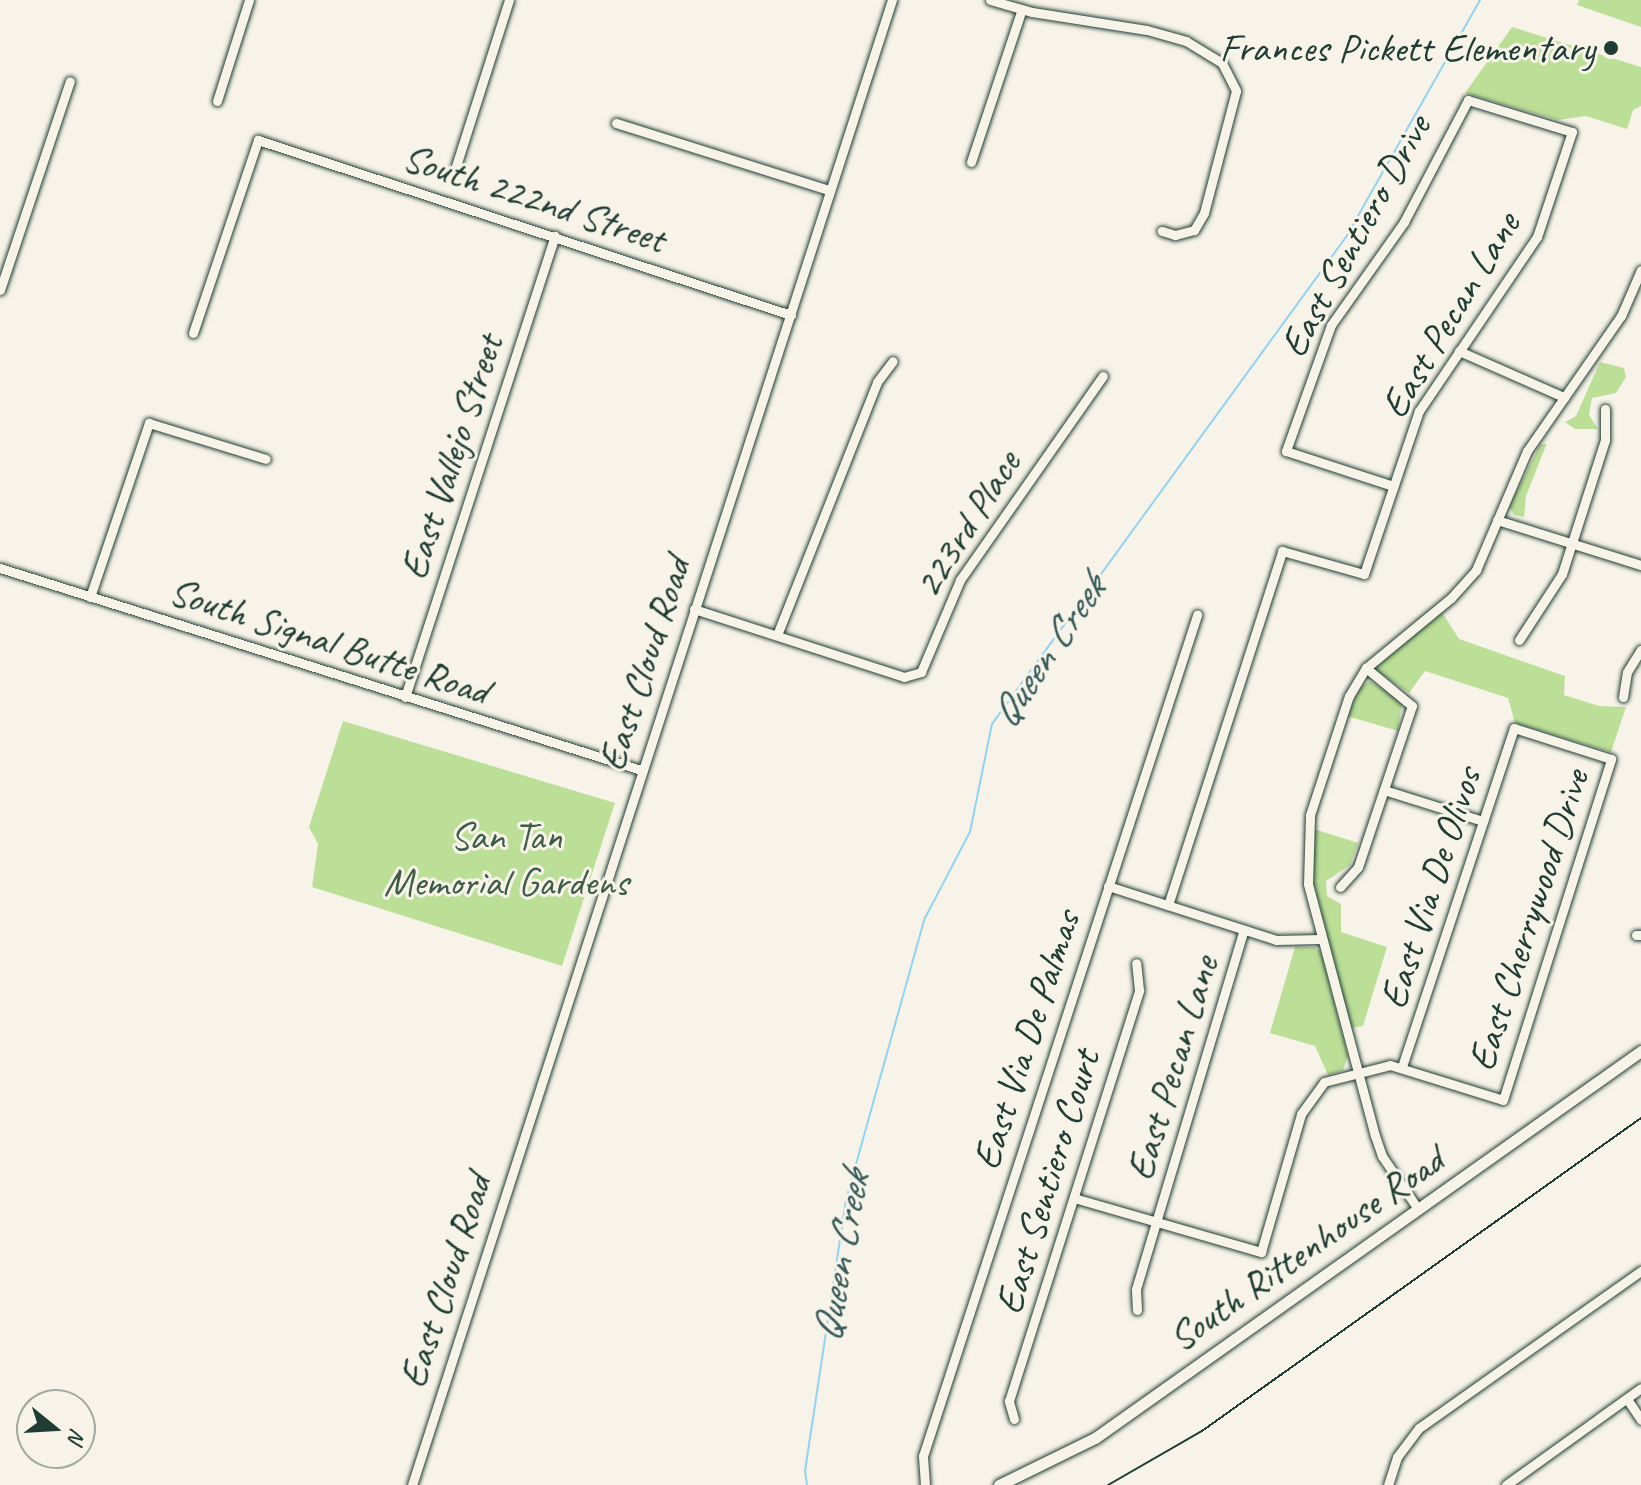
<!DOCTYPE html>
<style>
body{margin:0}
#map{position:relative;width:1641px;height:1485px;overflow:hidden;background:#f7f3e8;font-family:Caveat,sans-serif}
div>[style]{position:absolute}
[style*='--x']{left:calc(var(--x)*1px);top:calc(var(--y)*1px);width:calc(var(--w)*1px);rotate:calc(var(--a)*1deg)}
.green>*{inset:0;background:#bcdf98}
.stream>*{height:2px;margin:-1px;padding:0 1px;transform-origin:1px;border-radius:1px;background:#91d4f2}
.roads{filter:drop-shadow(0 0 2px #1f3d34) drop-shadow(0 0 2px #1f3d34)}
.minor>*{height:9px;margin:-4.5px;padding:0 4.5px;transform-origin:4.5px;border-radius:4.5px;background:#f7f3e8}
.major>*{height:11px;margin:-5.5px;padding:0 5.5px;transform-origin:5.5px;border-radius:5.5px;background:#f7f3e8}
.rail>*{height:2px;margin:-1px;padding:0 1px;transform-origin:1px;border-radius:1px;background:#1f3d34}
.dots>*{width:22px;height:22px;translate:-50% -50%;box-sizing:border-box;border:4px solid #f7f3e8;border-radius:50%}
span{translate:-50% -50%;white-space:nowrap;text-align:center;line-height:1.15;-webkit-text-stroke:6px #f7f3e8;paint-order:stroke}
.poi-label{font-size:40px;color:#1f3d34}
.right{translate:-100% -50%;text-align:right}
.street-label{font-size:40px;color:#1f3d34}
.park-label{font-size:40px;color:#3e5d48}
.water-label{font-size:42px;color:#365b5a;font-style:italic}
.north{position:absolute;left:16px;top:1389px;width:80px;height:80px;box-sizing:border-box;background:#f7f3e8;border:2px solid #a1aaa0;border-radius:50%;rotate:108deg;font-size:22px;font-weight:700;line-height:32px;text-align:center;color:#1f3d34}
.north::after{content:'';display:block;margin:auto;width:28px;height:36px;background:#1f3d34;clip-path:polygon(50% 0,100% 100%,50% 72%,0 100%)}
</style>
<div id="map">
<div class="green">
<i style="clip-path:polygon(1579px 0,1641px 0,1641px 27px,1577px 5px)"></i>
<i style="clip-path:polygon(1512px 27px,1641px 67px,1641px 106px,1633px 110px,1627px 129px,1586px 116px,1558px 120px,1465px 93px)"></i>
<i style="clip-path:polygon(1600px 362px,1624px 368px,1626px 377px,1616px 393px,1592px 398px,1589px 415px,1598px 429px,1575px 429px,1565px 422px,1576px 416px)"></i>
<i style="clip-path:polygon(1547px 443px,1526px 496px,1524px 517px,1514px 515px,1509px 507px,1540px 445px)"></i>
<i style="clip-path:polygon(1442px 612px,1459px 639px,1565px 676px,1564px 695px,1599px 706px,1626px 707px,1611px 752px,1515px 723px,1508px 698px,1425px 671px,1409px 693px,1374px 669px)"></i>
<i style="clip-path:polygon(1370px 681px,1402px 702px,1398px 731px,1347px 716px,1360px 688px)"></i>
<i style="clip-path:polygon(343px 721px,615px 803px,562px 966px,312px 887px,318px 844px,309px 827px)"></i>
<i style="clip-path:polygon(1314px 829px,1358px 843px,1350px 865px,1326px 881px,1327px 896px,1341px 904px,1341px 932px,1387px 947px,1363px 1026px,1351px 1028px,1314px 884px)"></i>
<i style="clip-path:polygon(1295px 947px,1315px 947px,1321px 952px,1348px 1056px,1343px 1070px,1328px 1075px,1315px 1046px,1270px 1033px)"></i>
</div>
<div class="stream">
<i style="--x:807;--y:1485;--w:14;--a:-98"></i>
<i style="--x:805;--y:1471;--w:274;--a:-81.4"></i>
<i style="--x:846;--y:1200;--w:293;--a:-74.4"></i>
<i style="--x:925;--y:918;--w:97;--a:-62.4"></i>
<i style="--x:970;--y:832;--w:110;--a:-78.5"></i>
<i style="--x:992;--y:724;--w:602;--a:-53.99"></i>
<i style="--x:1346;--y:237;--w:272;--a:-60.5"></i>
</div>
<div class="roads">
<div class="minor">
<i style="--x:990;--y:0;--w:44;--a:15.9"></i>
<i style="--x:1032;--y:12;--w:116;--a:8.9"></i>
<i style="--x:1147;--y:30;--w:41;--a:15.8"></i>
<i style="--x:1186;--y:41;--w:42;--a:31.4"></i>
<i style="--x:1222;--y:63;--w:31;--a:63"></i>
<i style="--x:1236;--y:91;--w:126;--a:104.7"></i>
<i style="--x:1204;--y:213;--w:20;--a:120"></i>
<i style="--x:1194;--y:230;--w:20;--a:165"></i>
<i style="--x:1175;--y:235;--w:14;--a:-163"></i>
<i style="--x:217;--y:101;--w:106;--a:-72.4"></i>
<i style="--x:616;--y:123;--w:223;--a:17.5"></i>
<i style="--x:971;--y:162;--w:161;--a:-71.6"></i>
<i style="--x:456;--y:166;--w:174;--a:-72.3"></i>
<i style="--x:0;--y:290;--w:220;--a:-71.5"></i>
<i style="--x:193;--y:333;--w:204;--a:-71.4"></i>
<i style="--x:258;--y:140;--w:561;--a:18.18"></i>
<i style="--x:1459;--y:351;--w:115;--a:23.7"></i>
<i style="--x:1497;--y:520;--w:151;--a:17.4"></i>
<i style="--x:0;--y:568;--w:672;--a:17.49"></i>
<i style="--x:90;--y:597;--w:184;--a:-71.3"></i>
<i style="--x:149;--y:423;--w:122;--a:17.1"></i>
<i style="--x:694;--y:609;--w:221;--a:17.9"></i>
<i style="--x:904;--y:677;--w:18;--a:-16"></i>
<i style="--x:921;--y:672;--w:100;--a:-67"></i>
<i style="--x:960;--y:580;--w:249;--a:-55"></i>
<i style="--x:777;--y:635;--w:272;--a:-68.4"></i>
<i style="--x:877;--y:382;--w:26;--a:-53"></i>
<i style="--x:1519;--y:640;--w:79;--a:-56.9"></i>
<i style="--x:1562;--y:574;--w:141;--a:-72.2"></i>
<i style="--x:1605;--y:440;--w:31;--a:-90"></i>
<i style="--x:405;--y:697;--w:485;--a:-72"></i>
<i style="--x:1623;--y:697;--w:25;--a:-81"></i>
<i style="--x:1627;--y:672;--w:26;--a:-58"></i>
<i style="--x:1384;--y:790;--w:104;--a:17.4"></i>
<i style="--x:1108;--y:886;--w:176;--a:17.8"></i>
<i style="--x:1276;--y:940;--w:45;--a:-1.3"></i>
<i style="--x:1340;--y:887;--w:27;--a:-48"></i>
<i style="--x:1358;--y:867;--w:170;--a:-71.5"></i>
<i style="--x:1412;--y:706;--w:60;--a:-140.4"></i>
<i style="--x:1168;--y:905;--w:372;--a:-72.1"></i>
<i style="--x:1282;--y:551;--w:85;--a:15.7"></i>
<i style="--x:1364;--y:574;--w:172;--a:-71.4"></i>
<i style="--x:1419;--y:411;--w:210;--a:-55.9"></i>
<i style="--x:1537;--y:237;--w:111;--a:-71.6"></i>
<i style="--x:1572;--y:132;--w:109;--a:-162.9"></i>
<i style="--x:1468;--y:100;--w:138;--a:117.7"></i>
<i style="--x:1404;--y:222;--w:126;--a:125.3"></i>
<i style="--x:1331;--y:325;--w:134;--a:109.7"></i>
<i style="--x:1286;--y:451;--w:113;--a:18.1"></i>
<i style="--x:1636;--y:935;--w:5;--a:0"></i>
<i style="--x:1074;--y:1198;--w:195;--a:16.1"></i>
<i style="--x:1261;--y:1252;--w:144;--a:-73.8"></i>
<i style="--x:1301;--y:1114;--w:39;--a:-54"></i>
<i style="--x:1324;--y:1082;--w:68;--a:-14.4"></i>
<i style="--x:1390;--y:1065;--w:118;--a:17.2"></i>
<i style="--x:1503;--y:1100;--w:358;--a:-72.4"></i>
<i style="--x:1611;--y:759;--w:102;--a:-162.3"></i>
<i style="--x:1514;--y:728;--w:357;--a:108.3"></i>
<i style="--x:1418;--y:1209;--w:64;--a:-124.2"></i>
<i style="--x:1382;--y:1156;--w:21;--a:-109"></i>
<i style="--x:1375;--y:1136;--w:261;--a:-104.9"></i>
<i style="--x:1308;--y:884;--w:69;--a:-88.3"></i>
<i style="--x:1310;--y:815;--w:125;--a:-71.9"></i>
<i style="--x:1349;--y:696;--w:33;--a:-59"></i>
<i style="--x:1366;--y:668;--w:110;--a:-39.5"></i>
<i style="--x:1451;--y:598;--w:38;--a:-48"></i>
<i style="--x:1476;--y:570;--w:129;--a:-66.8"></i>
<i style="--x:1527;--y:451;--w:165;--a:-55.2"></i>
<i style="--x:1621;--y:316;--w:50;--a:-66.5"></i>
<i style="--x:1137;--y:1310;--w:21;--a:-93"></i>
<i style="--x:1136;--y:1289;--w:375;--a:-73.3"></i>
<i style="--x:1627;--y:1399;--w:25;--a:56"></i>
<i style="--x:1014;--y:1419;--w:19;--a:-106"></i>
<i style="--x:1009;--y:1401;--w:431;--a:-72.4"></i>
<i style="--x:1139;--y:990;--w:27;--a:-96"></i>
<i style="--x:412;--y:1485;--w:1561;--a:-72.09"></i>
<i style="--x:925;--y:1485;--w:29;--a:-94"></i>
<i style="--x:923;--y:1456;--w:885;--a:-71.95"></i>
<i style="--x:1388;--y:1485;--w:29;--a:-72"></i>
<i style="--x:1397;--y:1457;--w:36;--a:-53"></i>
<i style="--x:1419;--y:1428;--w:272;--a:-35.3"></i>
<i style="--x:1506;--y:1485;--w:166;--a:-35.7"></i>
</div>
<div class="major">
<i style="--x:999;--y:1485;--w:107;--a:-26.1"></i>
<i style="--x:1095;--y:1438;--w:669;--a:-35.33"></i>
</div>
</div>
<div class="rail">
<i style="--x:1108;--y:1485;--w:108;--a:-29.9"></i>
<i style="--x:1202;--y:1431;--w:539;--a:-35.49"></i>
</div>
<div class="dots">
<i style="left:1611px;top:48px;background:#1f3d34"></i>
</div>
<div class="poi-label">
<span class="right" style="left:1595px;top:48px">Frances Pickett Elementary</span>
</div>
<div class="street-label">
<span style="left:534px;top:198px;rotate:18deg">South 222nd Street</span>
<span style="left:1355px;top:236px;rotate:-61deg">East Sentiero Drive</span>
<span style="left:1450px;top:315px;rotate:-59deg">East Pecan Lane</span>
<span style="left:451px;top:457px;rotate:-72deg">East Vallejo Street</span>
<span style="left:967px;top:524px;rotate:-58deg">223rd Place</span>
<span style="left:329px;top:641px;rotate:18deg">South Signal Butte Road</span>
<span style="left:644px;top:664px;rotate:-72deg">East Cloud Road</span>
<span style="left:1430px;top:888px;rotate:-72deg">East Via De Olivos</span>
<span style="left:1528px;top:920px;rotate:-72deg">East Cherrywood Drive</span>
<span style="left:1026px;top:1040px;rotate:-72deg">East Via De Palmas</span>
<span style="left:1172px;top:1068px;rotate:-73deg">East Pecan Lane</span>
<span style="left:1047px;top:1182px;rotate:-73deg">East Sentiero Court</span>
<span style="left:1306px;top:1249px;rotate:-35deg">South Rittenhouse Road</span>
<span style="left:445px;top:1281px;rotate:-72deg">East Cloud Road</span>
</div>
<div class="park-label">
<span style="left:506px;top:859px">San Tan<br>Memorial Gardens</span>
</div>
<div class="water-label">
<span style="left:1048px;top:652px;rotate:-56deg">Queen Creek</span>
<span style="left:841px;top:1257px;rotate:-80deg">Queen Creek</span>
</div>
<div class="north">N</div>
</div>
